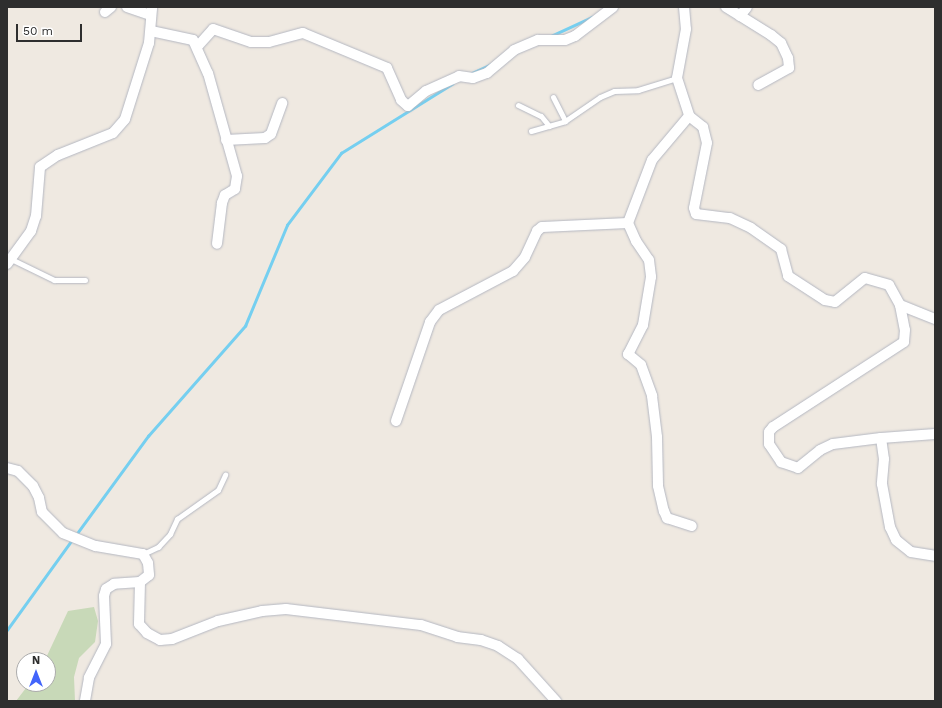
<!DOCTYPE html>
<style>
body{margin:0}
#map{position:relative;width:942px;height:708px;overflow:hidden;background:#efe9e1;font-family:"Work Sans",sans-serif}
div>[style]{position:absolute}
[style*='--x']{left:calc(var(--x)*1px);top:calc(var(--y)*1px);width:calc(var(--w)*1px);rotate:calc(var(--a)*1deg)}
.cemetery>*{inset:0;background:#c8d9b8}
.stream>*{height:2.5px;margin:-1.25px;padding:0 1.25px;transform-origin:1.25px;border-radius:1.25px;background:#75cff0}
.roads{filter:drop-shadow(0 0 1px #b4b7c1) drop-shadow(0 0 1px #b4b7c1)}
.service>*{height:5px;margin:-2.5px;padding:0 2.5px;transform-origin:2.5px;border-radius:2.5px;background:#fff}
.minor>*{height:10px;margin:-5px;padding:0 5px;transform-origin:5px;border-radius:5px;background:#fff}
span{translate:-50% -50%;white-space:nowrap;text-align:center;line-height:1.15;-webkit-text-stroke:3.5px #fff;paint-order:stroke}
.frame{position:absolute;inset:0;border:8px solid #2e2e2e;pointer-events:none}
.north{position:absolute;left:16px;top:652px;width:40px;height:40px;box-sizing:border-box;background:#fff;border:1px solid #ababab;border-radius:50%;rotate:0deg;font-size:11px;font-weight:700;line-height:16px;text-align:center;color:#2e2e2e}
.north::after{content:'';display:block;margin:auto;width:14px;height:18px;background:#4264fb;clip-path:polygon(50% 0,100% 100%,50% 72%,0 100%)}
.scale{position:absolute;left:16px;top:24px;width:66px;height:18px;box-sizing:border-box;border:2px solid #2e2e2e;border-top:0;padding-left:5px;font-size:12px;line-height:14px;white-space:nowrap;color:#2e2e2e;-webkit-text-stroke:3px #fff;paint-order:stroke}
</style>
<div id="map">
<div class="cemetery">
<i style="clip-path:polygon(94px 607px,98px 621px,95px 642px,79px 658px,74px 677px,75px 701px,16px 701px,29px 684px,48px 684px,48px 660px,45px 660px,68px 611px)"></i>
</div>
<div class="stream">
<i style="--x:551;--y:36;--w:45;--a:-24.9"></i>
<i style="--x:470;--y:74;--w:23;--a:-25"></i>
<i style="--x:78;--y:532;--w:119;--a:-53.9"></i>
<i style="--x:148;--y:436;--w:147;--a:-48.6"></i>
<i style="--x:245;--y:326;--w:109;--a:-67.4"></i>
<i style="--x:287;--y:225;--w:90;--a:-53.1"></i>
<i style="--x:341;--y:153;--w:131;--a:-31.9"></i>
<i style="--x:7;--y:630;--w:111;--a:-54.2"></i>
</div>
<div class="roads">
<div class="service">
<i style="--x:553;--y:97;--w:27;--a:63"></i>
<i style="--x:518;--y:105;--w:25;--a:26"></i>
<i style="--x:541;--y:116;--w:13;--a:51"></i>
<i style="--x:531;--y:131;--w:35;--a:-16"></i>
<i style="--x:565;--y:121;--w:42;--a:-34.4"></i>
<i style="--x:600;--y:97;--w:15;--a:-23"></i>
<i style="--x:614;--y:91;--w:24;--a:-2"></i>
<i style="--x:638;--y:90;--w:41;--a:-17.1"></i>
<i style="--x:11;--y:259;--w:48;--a:26"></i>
<i style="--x:54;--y:280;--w:31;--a:0"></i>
<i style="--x:143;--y:554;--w:17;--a:-25"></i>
<i style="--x:158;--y:547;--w:18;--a:-47"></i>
<i style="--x:170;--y:534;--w:17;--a:-65"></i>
<i style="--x:177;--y:519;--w:50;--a:-35.3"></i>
<i style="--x:218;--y:490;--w:17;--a:-65"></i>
</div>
<div class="minor">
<i style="--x:127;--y:7;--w:24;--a:19"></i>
<i style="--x:684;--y:7;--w:22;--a:85"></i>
<i style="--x:686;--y:29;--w:50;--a:100.4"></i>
<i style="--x:677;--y:78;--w:40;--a:72"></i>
<i style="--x:689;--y:116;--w:57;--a:130.1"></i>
<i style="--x:652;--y:160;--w:67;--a:110.9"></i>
<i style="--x:628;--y:223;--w:20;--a:66"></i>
<i style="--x:636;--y:241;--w:23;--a:56"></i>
<i style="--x:649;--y:260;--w:17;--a:83"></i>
<i style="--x:651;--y:277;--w:49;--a:99.5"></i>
<i style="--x:643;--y:325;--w:33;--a:117"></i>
<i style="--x:628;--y:354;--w:17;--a:40"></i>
<i style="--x:641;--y:365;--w:33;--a:70"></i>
<i style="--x:652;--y:396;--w:41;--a:83"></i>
<i style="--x:657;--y:437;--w:49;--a:88.8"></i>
<i style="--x:658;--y:486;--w:26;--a:77"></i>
<i style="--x:664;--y:511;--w:8;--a:67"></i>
<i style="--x:667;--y:518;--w:26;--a:18"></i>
<i style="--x:726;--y:7;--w:53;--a:31.9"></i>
<i style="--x:771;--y:35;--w:13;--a:39"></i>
<i style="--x:781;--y:43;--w:17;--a:65"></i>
<i style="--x:788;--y:58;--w:10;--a:84"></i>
<i style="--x:789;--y:68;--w:35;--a:151"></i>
<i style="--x:105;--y:12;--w:8;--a:-40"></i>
<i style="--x:740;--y:16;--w:11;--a:-52"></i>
<i style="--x:151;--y:31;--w:43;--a:12.1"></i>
<i style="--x:193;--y:40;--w:36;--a:66"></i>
<i style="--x:208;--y:73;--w:107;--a:74.3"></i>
<i style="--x:237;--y:176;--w:13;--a:99"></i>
<i style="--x:235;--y:189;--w:12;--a:149"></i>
<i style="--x:225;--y:195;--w:9;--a:111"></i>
<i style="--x:222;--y:203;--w:41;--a:97"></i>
<i style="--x:197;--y:47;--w:24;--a:-48"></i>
<i style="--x:213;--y:29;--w:40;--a:18.9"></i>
<i style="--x:251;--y:42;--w:18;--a:0"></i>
<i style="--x:269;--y:42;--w:35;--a:-15"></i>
<i style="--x:303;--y:33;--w:91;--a:22.6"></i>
<i style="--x:387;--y:68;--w:35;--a:66"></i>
<i style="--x:401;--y:100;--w:9;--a:41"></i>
<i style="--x:408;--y:106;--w:23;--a:-40"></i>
<i style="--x:426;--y:91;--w:36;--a:-24"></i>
<i style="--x:459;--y:76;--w:14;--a:8"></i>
<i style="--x:473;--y:78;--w:15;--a:-20"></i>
<i style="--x:487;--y:73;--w:35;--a:-40"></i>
<i style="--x:514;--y:50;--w:26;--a:-23"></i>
<i style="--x:538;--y:40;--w:27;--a:0"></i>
<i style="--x:565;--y:40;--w:11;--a:-22"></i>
<i style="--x:575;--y:36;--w:48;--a:-37.3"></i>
<i style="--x:689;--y:116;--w:18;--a:38"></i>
<i style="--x:703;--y:127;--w:16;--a:76"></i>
<i style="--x:707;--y:143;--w:66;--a:101.3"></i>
<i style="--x:694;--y:208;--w:6;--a:72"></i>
<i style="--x:696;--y:214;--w:34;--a:7"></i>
<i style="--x:730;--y:218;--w:23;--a:25"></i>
<i style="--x:751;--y:228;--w:37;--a:35"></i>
<i style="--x:781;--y:249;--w:28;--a:75"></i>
<i style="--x:788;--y:276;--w:44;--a:33"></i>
<i style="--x:825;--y:300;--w:10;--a:11"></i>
<i style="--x:835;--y:302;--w:38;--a:-39"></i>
<i style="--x:865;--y:278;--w:25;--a:16"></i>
<i style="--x:889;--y:285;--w:23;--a:61"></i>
<i style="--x:900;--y:305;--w:25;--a:79"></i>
<i style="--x:905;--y:330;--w:12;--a:95"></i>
<i style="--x:904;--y:342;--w:156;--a:147"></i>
<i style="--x:773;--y:427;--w:6;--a:129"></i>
<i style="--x:769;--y:432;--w:12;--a:90"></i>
<i style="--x:769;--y:444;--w:22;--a:56"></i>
<i style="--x:781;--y:462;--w:18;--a:19"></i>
<i style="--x:798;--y:468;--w:28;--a:-39"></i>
<i style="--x:820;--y:450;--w:14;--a:-25"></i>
<i style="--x:833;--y:444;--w:48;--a:-7.1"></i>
<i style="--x:226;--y:140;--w:39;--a:-3"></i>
<i style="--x:265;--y:138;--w:7;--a:-34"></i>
<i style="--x:271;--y:134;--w:33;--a:-70"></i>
<i style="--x:7;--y:264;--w:41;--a:-54"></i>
<i style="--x:31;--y:231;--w:16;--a:-72"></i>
<i style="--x:36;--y:216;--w:49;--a:-85.3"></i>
<i style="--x:40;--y:167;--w:22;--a:-34"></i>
<i style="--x:58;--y:155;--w:59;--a:-21.8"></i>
<i style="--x:113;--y:133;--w:18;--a:-49"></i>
<i style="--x:125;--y:119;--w:80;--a:-72.5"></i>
<i style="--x:149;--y:43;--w:36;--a:-85"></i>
<i style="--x:900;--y:305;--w:38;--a:22"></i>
<i style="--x:396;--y:421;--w:105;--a:-71"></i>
<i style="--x:430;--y:322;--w:15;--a:-53"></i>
<i style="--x:439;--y:310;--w:84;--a:-27.8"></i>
<i style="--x:513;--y:271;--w:18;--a:-49"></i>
<i style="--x:525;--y:257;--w:29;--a:-65"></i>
<i style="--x:537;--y:231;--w:6;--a:-39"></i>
<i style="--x:542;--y:227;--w:86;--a:-2.7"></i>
<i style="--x:935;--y:434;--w:54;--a:175.8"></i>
<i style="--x:881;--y:438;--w:21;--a:82"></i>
<i style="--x:884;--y:459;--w:25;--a:95"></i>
<i style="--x:882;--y:484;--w:44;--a:79.5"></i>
<i style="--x:890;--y:527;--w:14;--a:65"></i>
<i style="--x:896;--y:540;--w:19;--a:39"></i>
<i style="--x:911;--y:552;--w:24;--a:9"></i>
<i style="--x:7;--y:468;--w:11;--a:15"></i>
<i style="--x:18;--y:471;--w:21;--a:45"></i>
<i style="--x:33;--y:486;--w:13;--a:63"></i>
<i style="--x:39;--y:498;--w:14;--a:78"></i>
<i style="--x:42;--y:512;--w:30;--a:45"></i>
<i style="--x:63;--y:533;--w:35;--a:22"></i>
<i style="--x:96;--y:546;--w:48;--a:9.7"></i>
<i style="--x:143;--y:554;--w:10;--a:61"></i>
<i style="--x:148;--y:563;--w:12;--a:85"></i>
<i style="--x:149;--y:575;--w:11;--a:142"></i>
<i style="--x:140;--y:582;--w:26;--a:176"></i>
<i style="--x:114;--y:584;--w:9;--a:148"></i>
<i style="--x:106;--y:589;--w:7;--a:106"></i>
<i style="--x:104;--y:596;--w:48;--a:87.6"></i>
<i style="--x:106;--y:644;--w:38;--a:117"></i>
<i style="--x:89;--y:678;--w:23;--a:100"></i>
<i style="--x:140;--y:582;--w:42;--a:91.4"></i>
<i style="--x:139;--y:624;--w:12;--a:48"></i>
<i style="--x:147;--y:633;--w:15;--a:28"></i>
<i style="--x:160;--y:640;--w:12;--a:-5"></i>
<i style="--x:172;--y:639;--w:49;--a:-21.4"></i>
<i style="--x:218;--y:621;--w:45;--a:-12.8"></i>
<i style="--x:262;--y:611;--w:24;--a:-5"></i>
<i style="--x:286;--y:609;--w:136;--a:6.8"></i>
<i style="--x:421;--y:625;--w:38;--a:18"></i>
<i style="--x:457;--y:637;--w:24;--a:7"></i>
<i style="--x:481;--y:640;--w:18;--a:19"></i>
<i style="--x:498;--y:646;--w:24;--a:33"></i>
<i style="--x:518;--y:659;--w:57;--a:47.9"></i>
</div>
</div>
<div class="frame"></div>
<div class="north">N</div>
<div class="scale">50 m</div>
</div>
